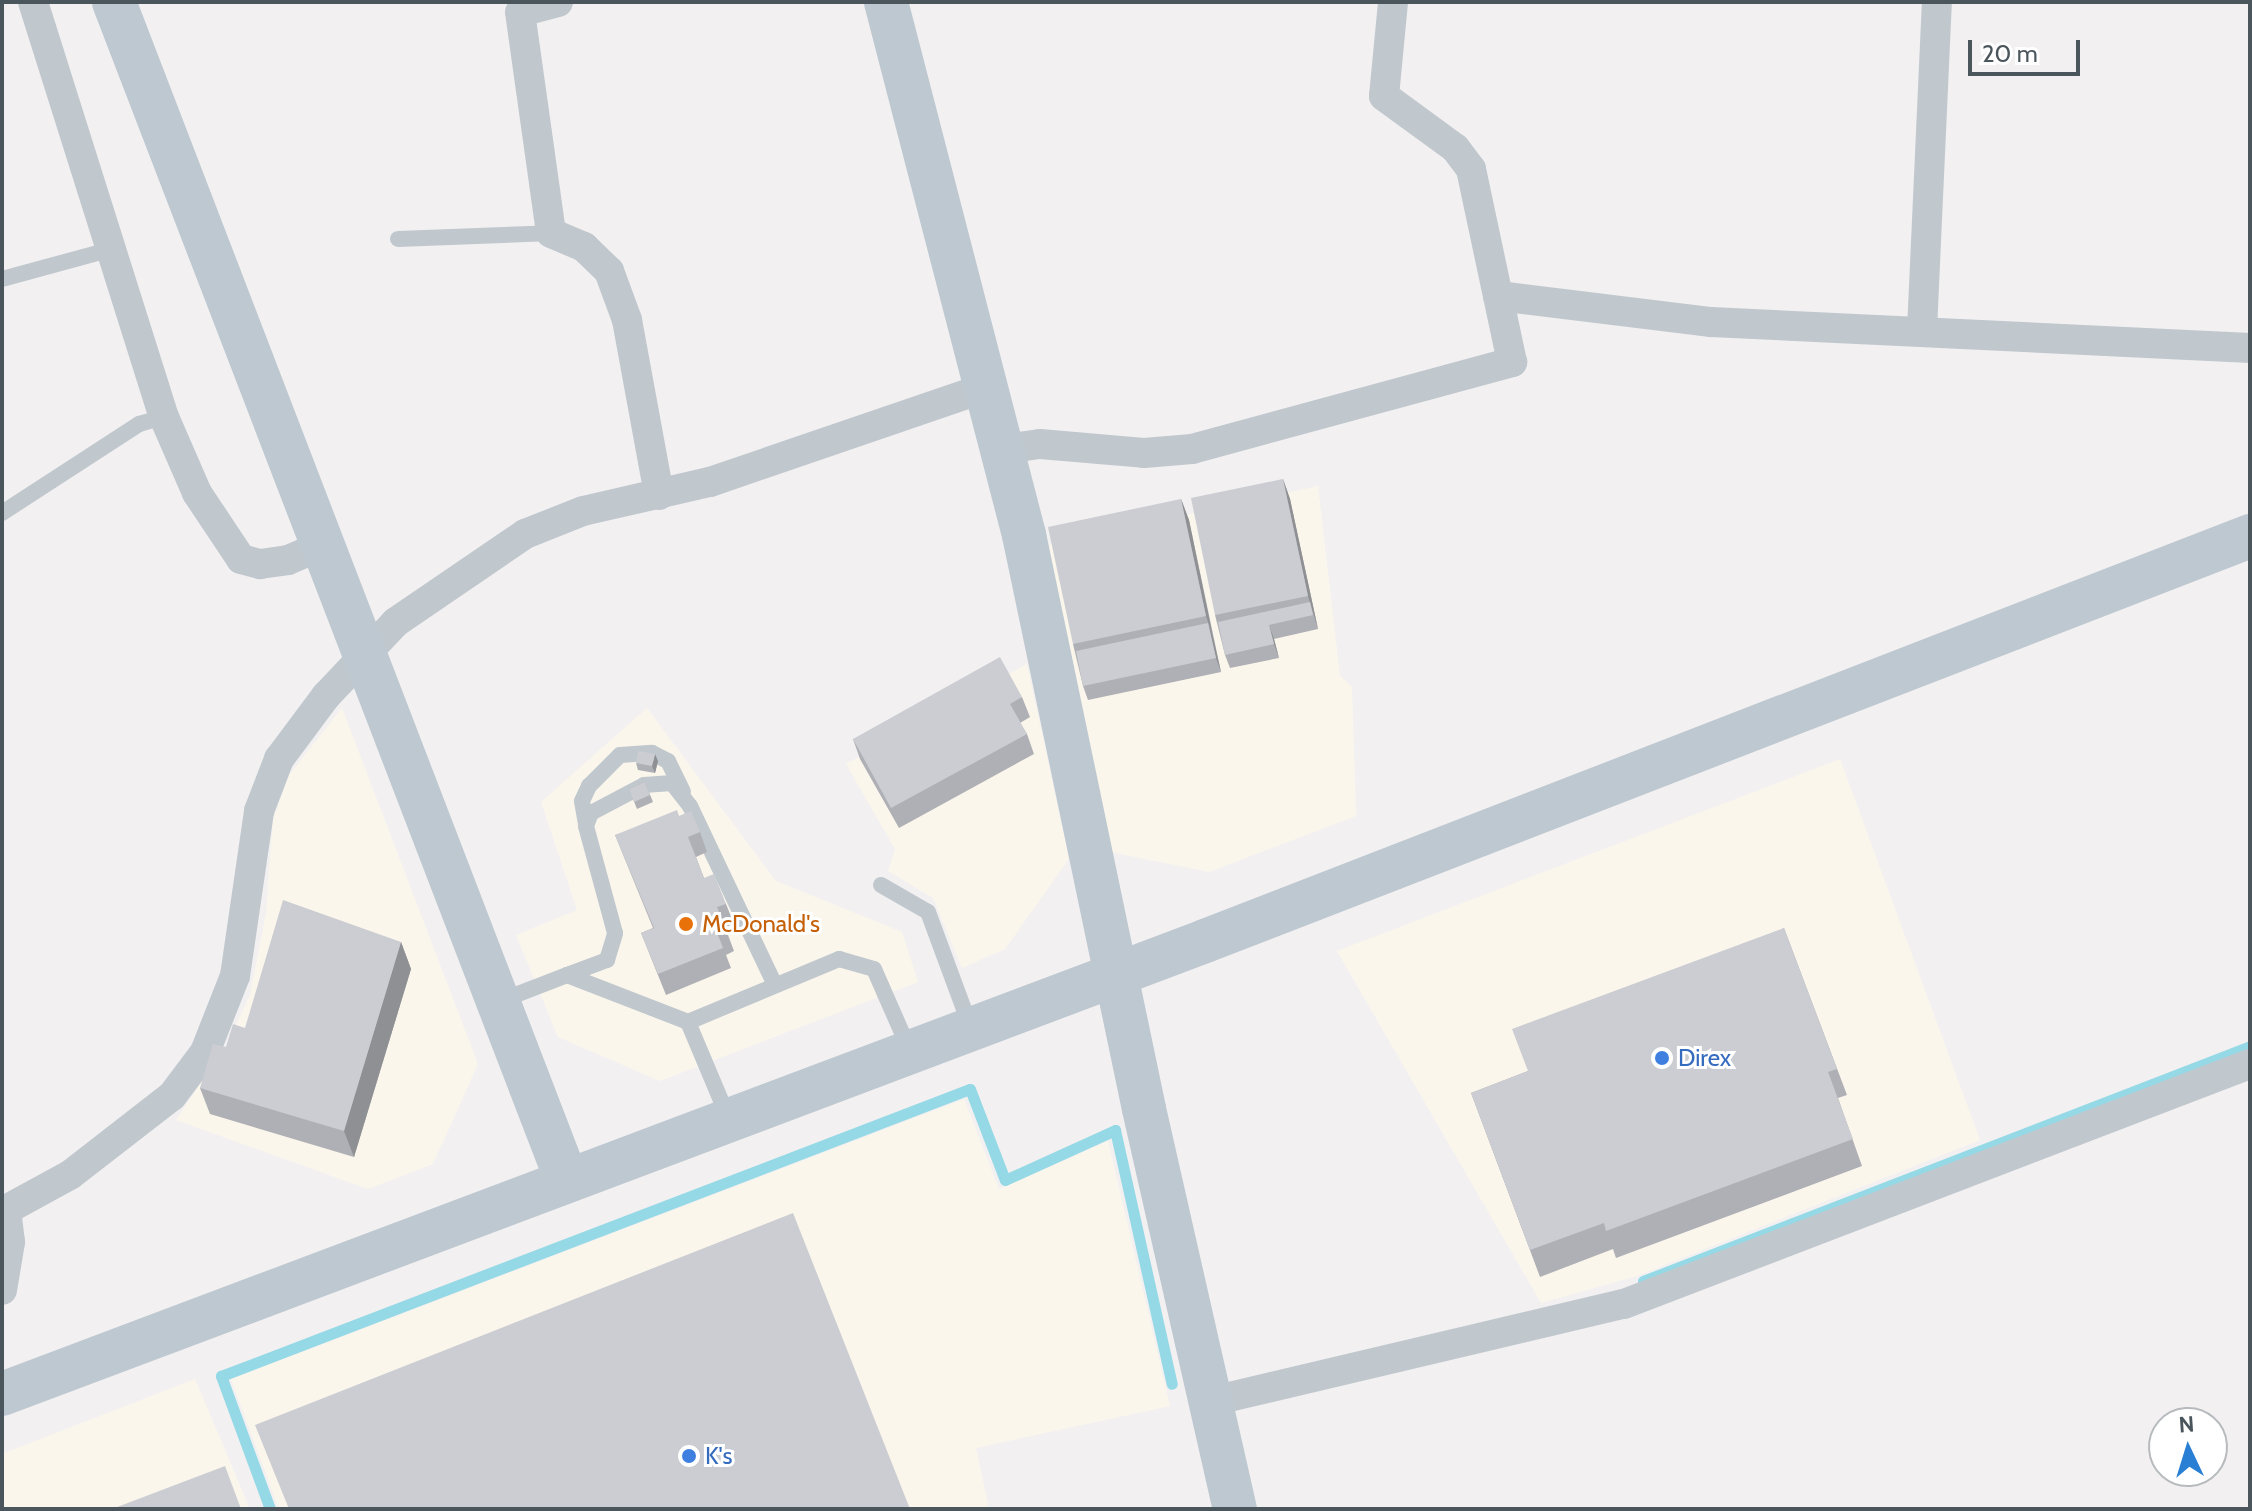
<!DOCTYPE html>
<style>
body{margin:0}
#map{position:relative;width:2252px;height:1511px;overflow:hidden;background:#f2f0f1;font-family:Cabin,sans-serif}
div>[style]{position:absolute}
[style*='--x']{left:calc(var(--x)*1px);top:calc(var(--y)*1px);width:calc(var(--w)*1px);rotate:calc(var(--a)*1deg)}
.commercial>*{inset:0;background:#fbf6ec}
.stream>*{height:11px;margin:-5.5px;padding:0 5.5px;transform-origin:5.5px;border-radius:5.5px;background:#94d9e5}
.lane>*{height:16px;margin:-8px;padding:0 8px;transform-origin:8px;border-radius:8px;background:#c0c8ce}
.street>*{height:30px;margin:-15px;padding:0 15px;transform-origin:15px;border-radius:15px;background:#c0c8ce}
.secondary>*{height:44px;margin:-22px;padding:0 22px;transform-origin:22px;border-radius:22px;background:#bec8d0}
.wall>*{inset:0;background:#afb0b5}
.shaded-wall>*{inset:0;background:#8e9093}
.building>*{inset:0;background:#cbcdd2}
.dots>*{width:22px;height:22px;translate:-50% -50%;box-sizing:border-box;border:4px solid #fff;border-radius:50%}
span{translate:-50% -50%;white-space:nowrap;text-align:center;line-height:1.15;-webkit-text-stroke:6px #fff;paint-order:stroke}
.food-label{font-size:24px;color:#c56008}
.left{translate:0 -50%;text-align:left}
.shop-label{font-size:24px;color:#366cbe}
.frame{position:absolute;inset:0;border:4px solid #4a555c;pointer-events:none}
.north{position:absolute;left:2148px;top:1407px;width:80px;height:80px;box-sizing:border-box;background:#fff;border:2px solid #b7bbbe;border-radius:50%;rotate:356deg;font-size:22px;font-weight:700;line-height:32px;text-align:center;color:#4a555c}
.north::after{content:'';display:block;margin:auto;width:28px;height:36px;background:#297fd4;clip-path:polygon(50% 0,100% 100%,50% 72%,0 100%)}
.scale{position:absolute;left:1968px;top:40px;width:112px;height:36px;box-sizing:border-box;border:4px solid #4a555c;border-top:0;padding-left:10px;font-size:24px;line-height:28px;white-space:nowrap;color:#4a555c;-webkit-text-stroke:6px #fff;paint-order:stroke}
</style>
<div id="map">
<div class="commercial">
<i style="clip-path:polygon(1318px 486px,1340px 676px,1352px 687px,1356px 816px,1209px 872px,1110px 852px,1048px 545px)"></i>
<i style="clip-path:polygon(1027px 664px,1069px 859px,1005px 949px,962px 968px,933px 898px,888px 871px,895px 849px,846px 764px)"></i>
<i style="clip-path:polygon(342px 708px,478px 1064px,433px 1164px,368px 1189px,176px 1120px,227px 1044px,250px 995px,266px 913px,273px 819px,289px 775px)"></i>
<i style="clip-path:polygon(647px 708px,776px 881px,902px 932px,918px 982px,660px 1081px,558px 1037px,516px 935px,577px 910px,541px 802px)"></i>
<i style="clip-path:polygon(1840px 759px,1980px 1140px,1637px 1276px,1541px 1303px,1337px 951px)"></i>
<i style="clip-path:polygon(964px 1099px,999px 1189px,1108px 1141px,1170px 1406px,976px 1448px,989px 1509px,279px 1509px,231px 1379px)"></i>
<i style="clip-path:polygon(195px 1379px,250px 1509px,2px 1509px,2px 1454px)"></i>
</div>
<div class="stream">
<i style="--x:1643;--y:1281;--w:651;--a:-21.16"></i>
<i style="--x:270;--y:1509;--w:142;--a:-110.2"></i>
<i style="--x:221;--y:1376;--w:802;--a:-20.97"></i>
<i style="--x:970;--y:1089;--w:97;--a:69"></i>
<i style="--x:1005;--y:1180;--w:121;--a:-24.4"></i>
<i style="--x:1115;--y:1130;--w:260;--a:77.4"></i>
</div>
<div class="lane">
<i style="--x:398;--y:239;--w:153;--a:-2.2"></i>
<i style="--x:2;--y:279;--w:111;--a:-15.2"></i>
<i style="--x:2;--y:513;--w:163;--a:-33"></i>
<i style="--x:139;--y:424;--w:26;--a:-16"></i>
<i style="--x:586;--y:824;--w:23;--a:-100"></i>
<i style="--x:582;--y:801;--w:17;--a:-65"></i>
<i style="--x:589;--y:786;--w:44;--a:-45"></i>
<i style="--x:620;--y:755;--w:32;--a:-4"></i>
<i style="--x:652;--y:753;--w:18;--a:27"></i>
<i style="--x:668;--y:761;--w:34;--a:64"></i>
<i style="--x:881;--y:885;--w:54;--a:29.9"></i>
<i style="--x:928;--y:912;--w:124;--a:69.7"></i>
<i style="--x:567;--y:975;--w:43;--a:-20.6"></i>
<i style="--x:607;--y:960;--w:28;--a:-73"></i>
<i style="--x:615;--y:933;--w:111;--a:-105.2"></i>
<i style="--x:586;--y:826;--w:14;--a:-69"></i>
<i style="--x:591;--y:813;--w:60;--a:-27.8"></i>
<i style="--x:644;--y:785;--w:28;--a:-4"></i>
<i style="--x:672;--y:783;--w:29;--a:52"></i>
<i style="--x:690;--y:806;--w:198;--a:64.6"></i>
<i style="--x:500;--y:1001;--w:72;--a:-21.2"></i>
<i style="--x:567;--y:975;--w:130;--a:21.2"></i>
<i style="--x:688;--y:1022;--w:103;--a:67.2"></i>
<i style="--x:688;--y:1022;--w:164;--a:-22.6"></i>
<i style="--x:839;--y:959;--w:36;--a:16"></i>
<i style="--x:874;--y:969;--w:90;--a:66.3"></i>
</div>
<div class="street">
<i style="--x:33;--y:2;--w:435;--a:72.5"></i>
<i style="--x:164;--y:417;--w:83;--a:66.5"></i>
<i style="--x:197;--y:493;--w:79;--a:56.3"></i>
<i style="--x:241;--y:559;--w:20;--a:15"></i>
<i style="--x:260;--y:564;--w:28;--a:-8"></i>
<i style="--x:288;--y:560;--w:38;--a:-23"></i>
<i style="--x:558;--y:2;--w:39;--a:165"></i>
<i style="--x:520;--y:12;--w:223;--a:82"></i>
<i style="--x:551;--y:233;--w:36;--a:23"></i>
<i style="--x:584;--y:247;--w:35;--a:44"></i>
<i style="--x:609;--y:271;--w:52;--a:69.8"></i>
<i style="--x:627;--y:320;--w:178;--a:79.6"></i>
<i style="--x:1498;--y:296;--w:215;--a:7"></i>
<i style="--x:1711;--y:322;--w:540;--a:2.76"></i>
<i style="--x:1922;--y:330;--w:328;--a:-87.4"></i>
<i style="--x:1004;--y:449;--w:36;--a:-8"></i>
<i style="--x:1040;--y:444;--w:104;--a:4.9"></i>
<i style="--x:1144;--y:453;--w:48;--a:-4.8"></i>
<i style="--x:1192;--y:449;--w:332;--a:-15.2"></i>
<i style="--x:1512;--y:362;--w:197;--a:-102"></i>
<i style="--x:1471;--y:169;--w:26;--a:-127"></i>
<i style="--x:1455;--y:148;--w:88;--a:-143.8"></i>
<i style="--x:1384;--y:96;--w:94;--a:-84.5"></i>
<i style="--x:2;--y:1212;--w:77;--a:-28.6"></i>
<i style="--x:70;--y:1175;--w:129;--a:-37.8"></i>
<i style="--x:172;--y:1096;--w:55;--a:-53.1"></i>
<i style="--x:205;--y:1052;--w:82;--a:-68.5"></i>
<i style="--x:235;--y:976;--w:167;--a:-81.7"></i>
<i style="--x:259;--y:811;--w:56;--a:-69"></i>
<i style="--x:279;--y:759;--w:79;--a:-53.3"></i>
<i style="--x:326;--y:696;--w:102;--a:-46.6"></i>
<i style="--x:396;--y:622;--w:156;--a:-34.3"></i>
<i style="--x:525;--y:534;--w:62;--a:-21.6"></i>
<i style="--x:583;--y:511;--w:130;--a:-12.9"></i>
<i style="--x:710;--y:482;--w:296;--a:-18.9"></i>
<i style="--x:2;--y:1290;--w:49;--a:-80.5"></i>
<i style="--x:10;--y:1242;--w:32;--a:-97"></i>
<i style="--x:1208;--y:1402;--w:427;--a:-13.3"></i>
<i style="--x:1624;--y:1304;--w:670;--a:-20.98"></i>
</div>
<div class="secondary">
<i style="--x:114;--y:2;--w:1263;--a:68.98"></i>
<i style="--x:886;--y:2;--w:551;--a:75.48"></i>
<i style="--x:1024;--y:535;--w:586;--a:78.19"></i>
<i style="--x:1144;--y:1109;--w:410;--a:77.2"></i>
<i style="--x:2;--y:1394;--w:1285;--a:-20.63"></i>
<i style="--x:1205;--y:941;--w:1121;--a:-21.18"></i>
</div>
<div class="wall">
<i style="clip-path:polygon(1283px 479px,1290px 499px,1318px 629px,1274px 639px,1279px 658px,1230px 668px,1225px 655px,1215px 615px)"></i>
<i style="clip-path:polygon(1181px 499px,1189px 520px,1221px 672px,1088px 700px,1083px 686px,1073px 644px)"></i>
<i style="clip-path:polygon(1022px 697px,1030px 717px,1020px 723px,1027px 734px,1034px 754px,899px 828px,860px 759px,853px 739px)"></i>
<i style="clip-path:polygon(658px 761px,655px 773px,638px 770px,636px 763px)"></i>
<i style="clip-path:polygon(645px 782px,653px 802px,637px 809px,629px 789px)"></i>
<i style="clip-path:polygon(679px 816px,700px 832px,707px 852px,696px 857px,704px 878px,726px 904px,734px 924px,725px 927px,734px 951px,726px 955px,731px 968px,666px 995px,641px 933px,653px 928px,615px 835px)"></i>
<i style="clip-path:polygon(1784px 928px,1847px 1095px,1838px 1098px,1862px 1166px,1616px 1258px,1613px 1249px,1540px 1277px,1471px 1093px,1528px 1071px)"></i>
<i style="clip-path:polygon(401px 942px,411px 969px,354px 1157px,210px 1114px,200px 1088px,226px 1047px,245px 1028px)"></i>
</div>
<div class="shaded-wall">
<i style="clip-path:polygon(1283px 479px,1290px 499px,1318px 629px,1308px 596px)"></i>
<i style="clip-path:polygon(1181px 499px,1189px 520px,1213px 637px,1206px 616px)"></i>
<i style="clip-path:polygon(1208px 623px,1213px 637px,1221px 672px,1216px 658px)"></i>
<i style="clip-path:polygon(1269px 625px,1274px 639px,1279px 658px,1274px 644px)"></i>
<i style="clip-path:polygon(655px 754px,658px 761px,655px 773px,652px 766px)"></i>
<i style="clip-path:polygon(401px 942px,411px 969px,354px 1157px,344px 1131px)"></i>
</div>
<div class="building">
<i style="clip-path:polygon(1283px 479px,1308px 596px,1215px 615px,1191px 498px)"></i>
<i style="clip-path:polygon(1181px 499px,1206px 616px,1073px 644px,1048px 527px)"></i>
<i style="clip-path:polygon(1310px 602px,1313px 615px,1269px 625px,1274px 644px,1225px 655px,1218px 622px)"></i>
<i style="clip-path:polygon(1208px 623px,1216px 658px,1083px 686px,1076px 651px)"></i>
<i style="clip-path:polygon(1000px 657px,1022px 697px,1010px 704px,1027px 734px,891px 808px,853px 739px)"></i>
<i style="clip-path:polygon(638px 751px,655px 754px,652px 766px,636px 763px)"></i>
<i style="clip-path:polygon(645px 782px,650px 795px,634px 802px,629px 789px)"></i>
<i style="clip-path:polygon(677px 810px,679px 816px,691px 811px,700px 832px,688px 837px,704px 878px,714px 874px,726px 904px,717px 907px,727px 931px,718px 935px,723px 948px,658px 974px,641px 933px,654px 928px,615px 835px)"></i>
<i style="clip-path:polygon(283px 900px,401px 942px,344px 1131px,200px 1088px,213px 1044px,226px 1047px,233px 1024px,245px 1028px)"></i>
<i style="clip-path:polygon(1784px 928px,1837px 1069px,1828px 1072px,1853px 1139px,1606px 1231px,1604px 1223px,1530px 1250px,1471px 1093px,1528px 1071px,1512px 1029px)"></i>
<i style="clip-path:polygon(793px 1213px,910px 1509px,289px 1509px,255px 1425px)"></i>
<i style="clip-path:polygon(225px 1466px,241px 1509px,112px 1509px)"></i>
</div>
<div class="dots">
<i style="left:686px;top:924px;background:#e8710a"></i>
<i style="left:1662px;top:1058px;background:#3f7fe0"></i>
<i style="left:689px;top:1456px;background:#3f7fe0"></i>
</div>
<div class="food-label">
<span class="left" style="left:702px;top:924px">McDonald's</span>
</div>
<div class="shop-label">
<span class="left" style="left:1678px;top:1058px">Direx</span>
<span class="left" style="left:705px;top:1456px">K's</span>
</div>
<div class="frame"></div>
<div class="north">N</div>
<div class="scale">20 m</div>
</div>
